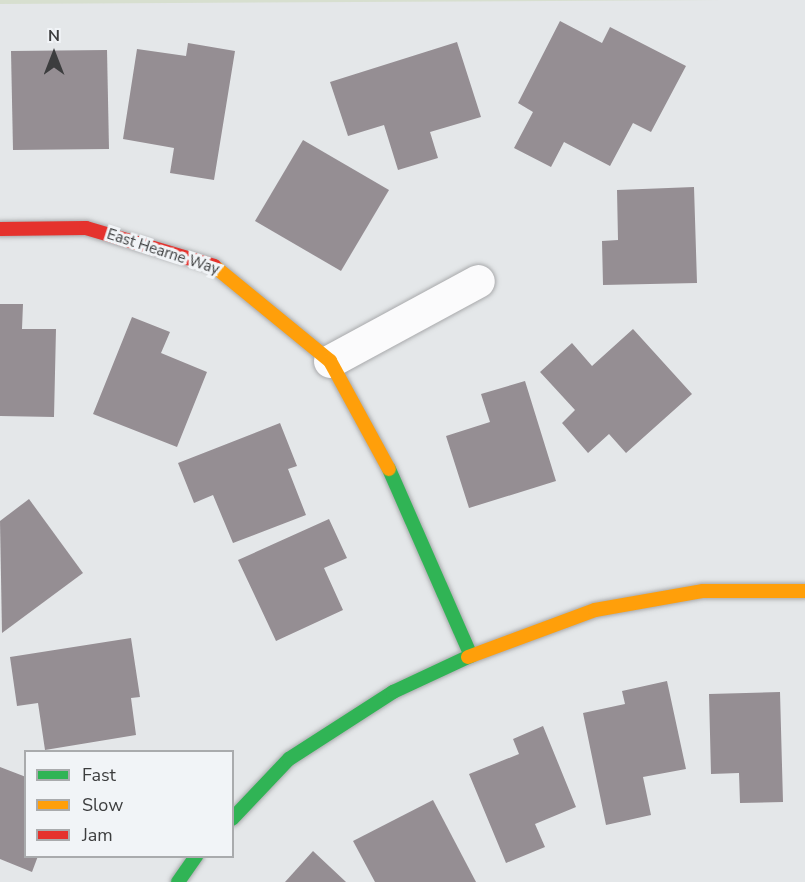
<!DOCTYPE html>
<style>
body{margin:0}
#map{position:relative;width:805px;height:882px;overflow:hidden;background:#e4e7e9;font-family:"Nunito Sans",sans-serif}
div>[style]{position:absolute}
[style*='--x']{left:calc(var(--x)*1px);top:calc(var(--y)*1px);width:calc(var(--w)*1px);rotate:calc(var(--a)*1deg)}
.green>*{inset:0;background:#d7dfcf}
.building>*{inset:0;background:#958e93}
.roads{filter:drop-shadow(0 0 2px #a8a9ab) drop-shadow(0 0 2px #a8a9ab)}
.street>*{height:33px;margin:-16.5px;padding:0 16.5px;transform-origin:16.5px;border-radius:16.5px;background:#fbfbfc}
.fast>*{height:14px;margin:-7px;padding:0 7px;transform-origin:7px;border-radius:7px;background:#30b455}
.slow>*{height:14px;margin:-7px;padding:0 7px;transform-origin:7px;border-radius:7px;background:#ff9f0a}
.jam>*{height:14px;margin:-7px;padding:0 7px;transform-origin:7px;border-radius:7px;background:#e5322d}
span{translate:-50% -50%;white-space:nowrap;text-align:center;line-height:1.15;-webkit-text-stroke:6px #f1f4f7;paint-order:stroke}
.street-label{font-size:15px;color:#3c3d3e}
.legend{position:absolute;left:24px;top:750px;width:210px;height:108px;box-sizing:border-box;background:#f1f4f7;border:2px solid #a9abad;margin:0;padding:8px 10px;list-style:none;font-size:18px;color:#3c3d3e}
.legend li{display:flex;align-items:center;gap:12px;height:30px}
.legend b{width:30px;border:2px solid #a9abad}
.north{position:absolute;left:24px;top:24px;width:60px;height:60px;-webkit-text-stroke:4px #f1f4f7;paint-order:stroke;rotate:0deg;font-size:16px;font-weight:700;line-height:24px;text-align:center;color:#3c3d3e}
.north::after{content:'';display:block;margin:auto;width:21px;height:27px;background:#3c3d3e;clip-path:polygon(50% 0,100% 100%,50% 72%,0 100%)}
</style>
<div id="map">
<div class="green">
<i style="clip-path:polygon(0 0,722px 0,0 4px)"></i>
</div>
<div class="building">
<i style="clip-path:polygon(560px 21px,602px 43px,610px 27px,686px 66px,651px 132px,633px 123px,610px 166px,564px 142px,551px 167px,514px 148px,533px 112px,518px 103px)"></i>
<i style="clip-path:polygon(457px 42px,481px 117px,430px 132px,438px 158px,398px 170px,384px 125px,348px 136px,330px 82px)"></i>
<i style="clip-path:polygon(188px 43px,235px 51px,214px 180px,170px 173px,174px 148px,123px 139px,137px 49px,186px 56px)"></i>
<i style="clip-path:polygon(107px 50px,109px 149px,13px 150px,11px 51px)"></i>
<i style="clip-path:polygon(303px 140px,389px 190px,341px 271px,255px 221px)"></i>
<i style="clip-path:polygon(694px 187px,697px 283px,603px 285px,602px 241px,618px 240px,617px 190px)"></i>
<i style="clip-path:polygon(0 304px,23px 304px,22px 329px,56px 329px,54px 417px,0 416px)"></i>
<i style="clip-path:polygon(132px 317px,170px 332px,161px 353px,207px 372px,177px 447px,93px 414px)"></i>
<i style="clip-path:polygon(633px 329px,692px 394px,626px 453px,609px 434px,588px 453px,562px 423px,575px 410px,540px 372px,572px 343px,592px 366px)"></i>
<i style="clip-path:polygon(525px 381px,556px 481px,469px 508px,446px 436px,490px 422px,481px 394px)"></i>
<i style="clip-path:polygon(280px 423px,297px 466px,288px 469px,306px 515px,233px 543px,213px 495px,194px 503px,178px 463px)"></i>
<i style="clip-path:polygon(29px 499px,83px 573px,2px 633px,0 521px)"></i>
<i style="clip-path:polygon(329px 519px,347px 558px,324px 568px,343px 610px,276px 641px,238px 560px)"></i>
<i style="clip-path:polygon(131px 638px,140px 697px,131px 698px,136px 735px,45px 750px,38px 703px,17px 706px,10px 657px)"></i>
<i style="clip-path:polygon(667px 681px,686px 769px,643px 777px,651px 815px,606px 825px,583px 713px,625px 704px,622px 691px)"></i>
<i style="clip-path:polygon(780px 692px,783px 802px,740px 803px,739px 773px,711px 774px,709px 694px)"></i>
<i style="clip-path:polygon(543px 726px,576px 807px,535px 824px,545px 847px,506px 863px,469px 774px,519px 754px,513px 739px)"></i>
<i style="clip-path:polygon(0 767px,26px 777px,26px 856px,38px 856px,32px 872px,0 859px)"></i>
<i style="clip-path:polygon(433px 800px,476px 882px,375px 882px,353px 841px)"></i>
<i style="clip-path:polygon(313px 851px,346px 882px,285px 882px)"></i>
</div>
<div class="roads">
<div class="street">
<i style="--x:330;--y:361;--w:168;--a:-28.4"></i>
</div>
<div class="fast">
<i style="--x:389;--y:469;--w:204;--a:66.3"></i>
<i style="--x:232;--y:819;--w:83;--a:-46.5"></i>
<i style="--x:289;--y:759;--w:124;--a:-32.8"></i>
<i style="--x:393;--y:692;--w:83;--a:-25"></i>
<i style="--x:178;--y:882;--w:32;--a:-55"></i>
</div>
<div class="slow">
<i style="--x:214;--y:266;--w:150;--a:39.3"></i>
<i style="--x:330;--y:361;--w:123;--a:61.4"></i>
<i style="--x:468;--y:657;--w:135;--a:-20.3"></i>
<i style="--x:595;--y:610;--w:110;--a:-10"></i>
<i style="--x:703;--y:591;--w:102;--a:0"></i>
</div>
<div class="jam">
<i style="--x:0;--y:229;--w:86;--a:-0.7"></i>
<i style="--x:86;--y:228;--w:134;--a:16.5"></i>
</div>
</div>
<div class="street-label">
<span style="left:163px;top:252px;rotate:18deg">East Hearne Way</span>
</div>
<ul class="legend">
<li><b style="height:8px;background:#30b455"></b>Fast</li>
<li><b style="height:8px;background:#ff9f0a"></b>Slow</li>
<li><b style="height:8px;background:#e5322d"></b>Jam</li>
</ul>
<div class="north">N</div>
</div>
